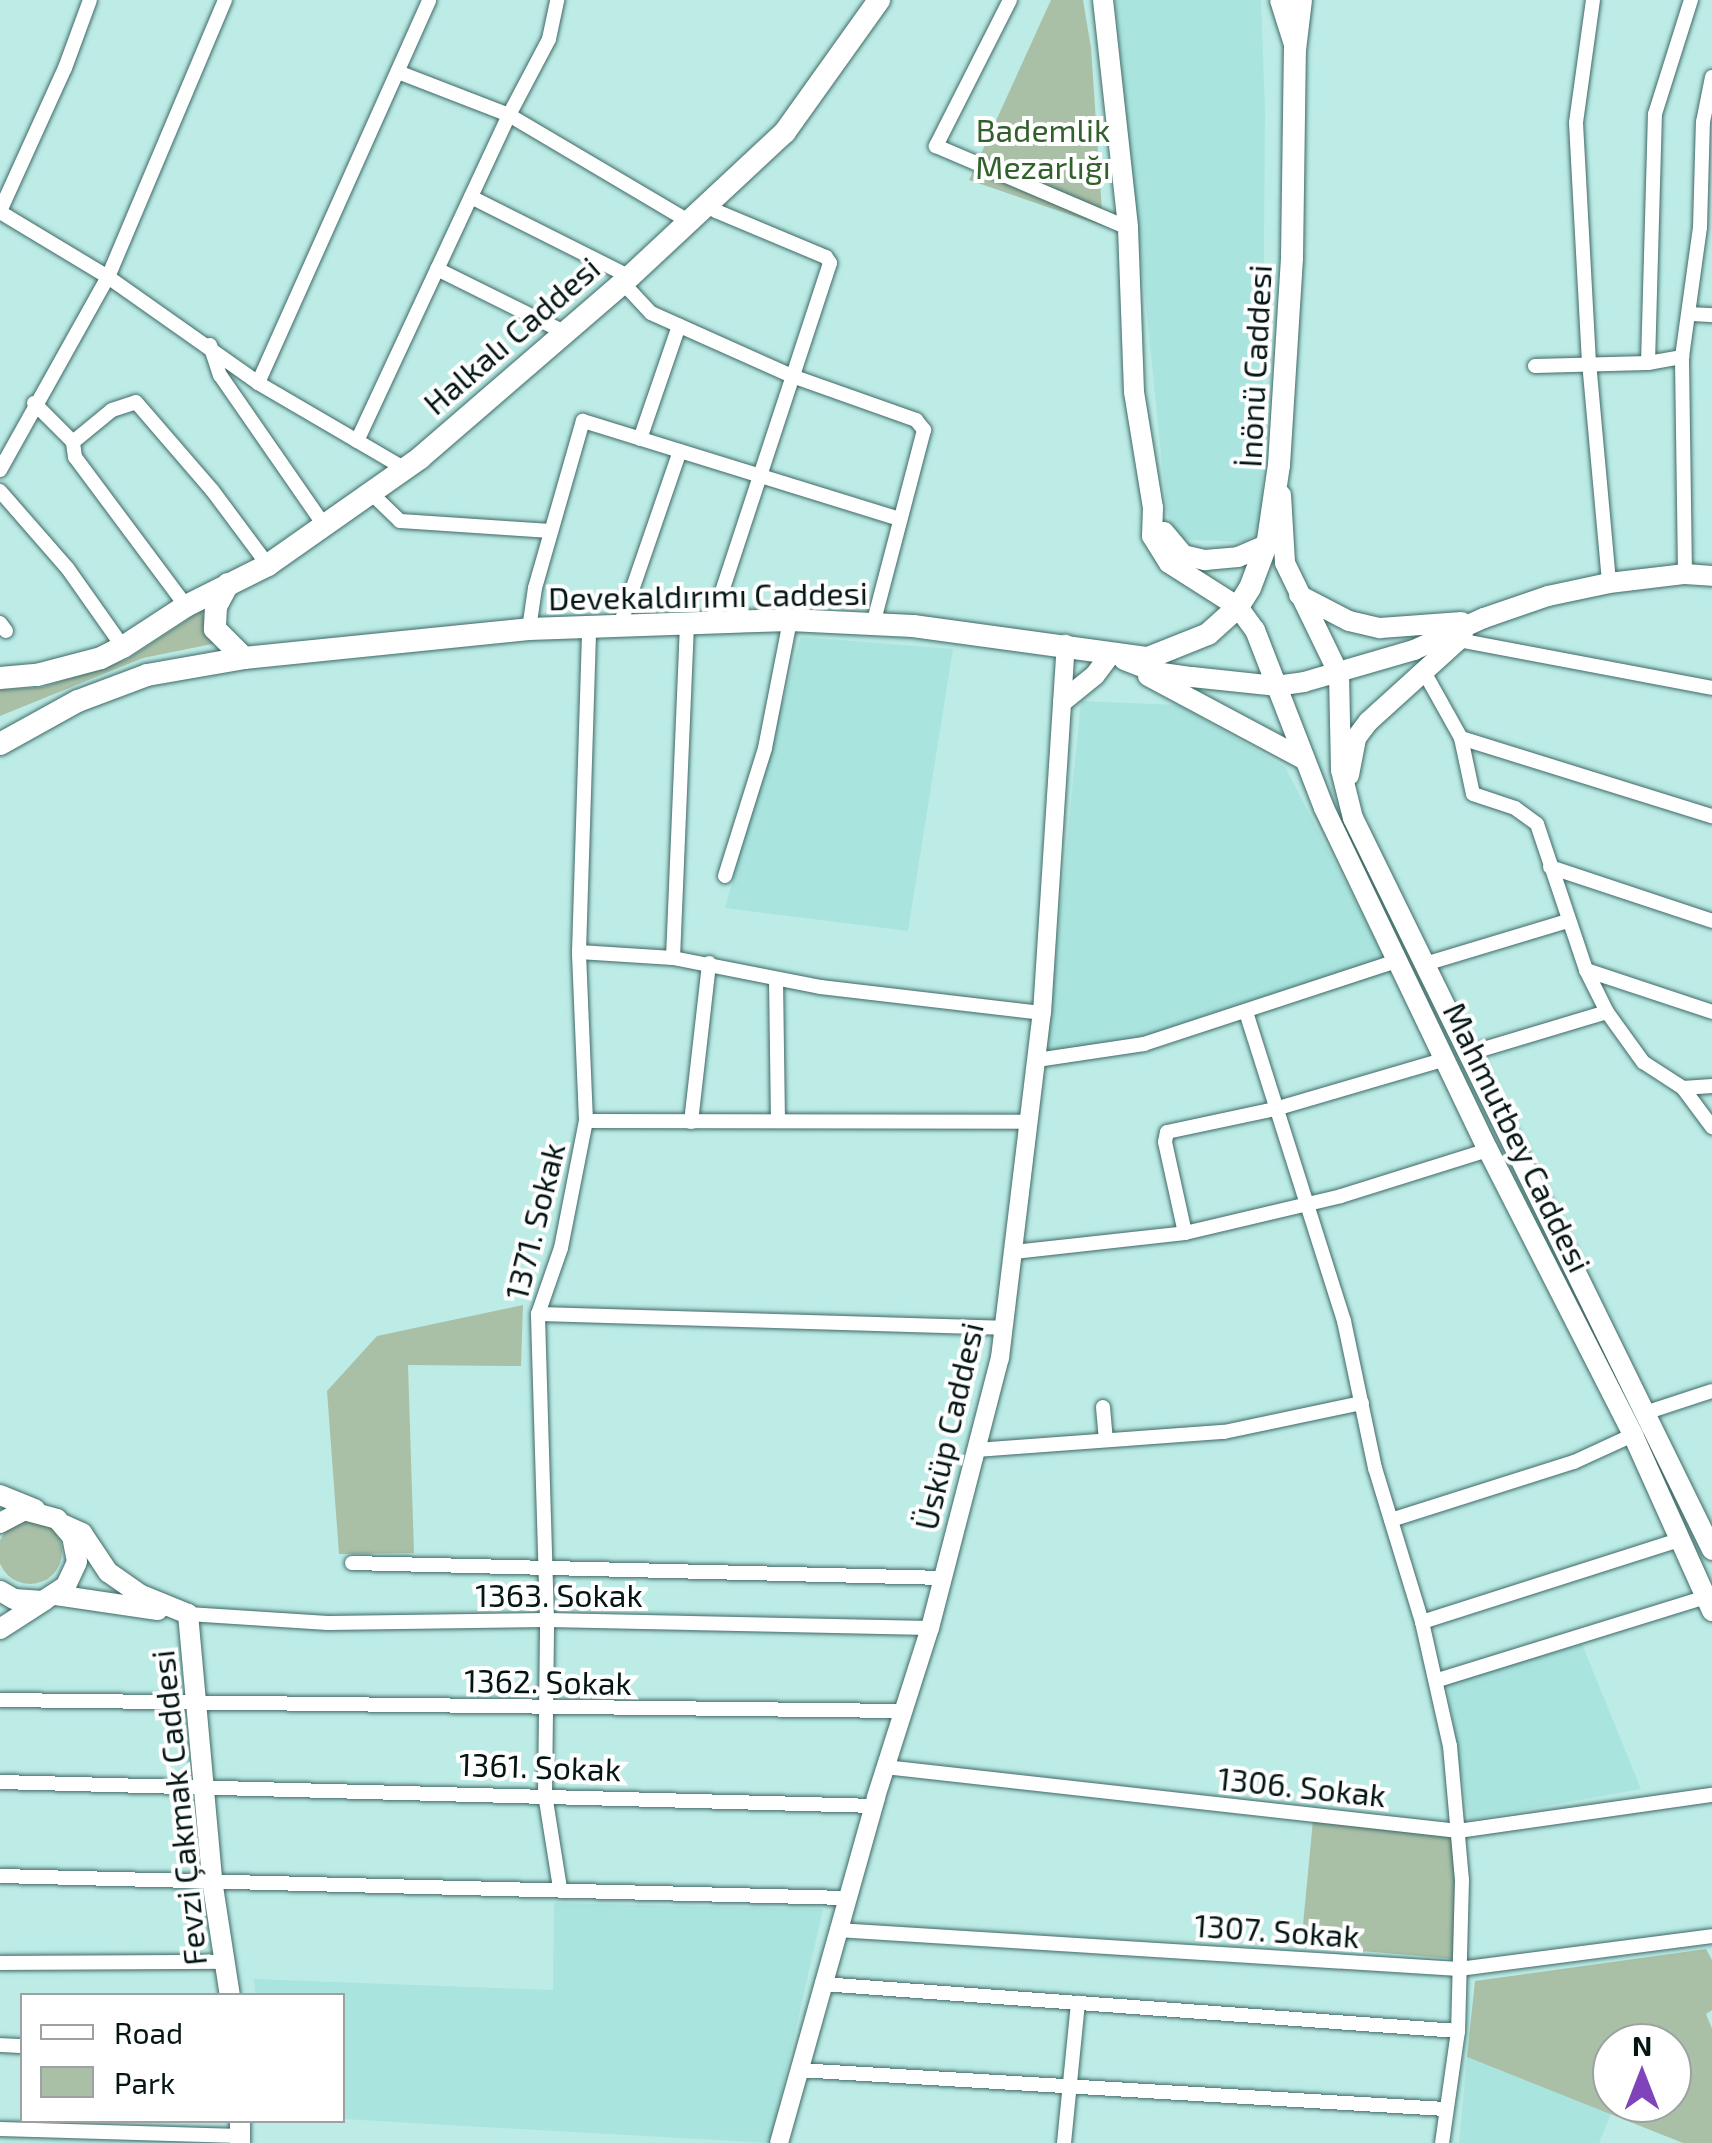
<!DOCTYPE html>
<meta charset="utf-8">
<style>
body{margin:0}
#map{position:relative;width:1712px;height:2143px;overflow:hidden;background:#bdece7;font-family:"Exo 2",sans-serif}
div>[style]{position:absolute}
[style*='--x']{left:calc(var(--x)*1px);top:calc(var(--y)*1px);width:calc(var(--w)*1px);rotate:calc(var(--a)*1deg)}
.built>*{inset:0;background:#aae4de}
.green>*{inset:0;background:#a9c0a7}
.round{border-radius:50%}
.roads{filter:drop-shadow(0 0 2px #3f6a66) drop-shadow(0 0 2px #3f6a66)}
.minor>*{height:14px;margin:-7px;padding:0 7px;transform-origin:7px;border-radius:7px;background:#fff}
.tertiary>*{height:18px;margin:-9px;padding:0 9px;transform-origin:9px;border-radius:9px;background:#fff}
.secondary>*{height:20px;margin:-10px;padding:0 10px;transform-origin:10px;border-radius:10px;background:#fff}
.primary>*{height:22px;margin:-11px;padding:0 11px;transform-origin:11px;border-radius:11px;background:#fff}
span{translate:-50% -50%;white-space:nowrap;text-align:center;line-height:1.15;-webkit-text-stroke:8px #fff;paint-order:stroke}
.park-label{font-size:32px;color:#31602d}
.street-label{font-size:32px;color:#041614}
.legend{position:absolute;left:20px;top:1993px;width:325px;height:130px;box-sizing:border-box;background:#fff;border:2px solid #9ba2a1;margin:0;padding:12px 18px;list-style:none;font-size:30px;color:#041614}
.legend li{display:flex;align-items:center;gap:20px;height:50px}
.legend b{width:50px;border:2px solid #9ba2a1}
.north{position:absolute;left:1592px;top:2023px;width:100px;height:100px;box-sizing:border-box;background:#fff;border:2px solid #9ba2a1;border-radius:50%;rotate:0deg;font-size:28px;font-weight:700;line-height:40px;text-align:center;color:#041614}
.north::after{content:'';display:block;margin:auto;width:35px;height:45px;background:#7f44ba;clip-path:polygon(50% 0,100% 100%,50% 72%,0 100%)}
</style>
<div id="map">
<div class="built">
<i style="clip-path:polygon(1115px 0,1261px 0,1265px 111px,1262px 531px,1243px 542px,1176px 539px,1167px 513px)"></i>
<i style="clip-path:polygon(801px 637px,953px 649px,908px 931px,725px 908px)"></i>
<i style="clip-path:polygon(1081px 701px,1179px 705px,1285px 767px,1392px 972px,1149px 1047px,1045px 1066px)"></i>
<i style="clip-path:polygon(1582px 1644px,1641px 1789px,1469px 1820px,1447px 1684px)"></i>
<i style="clip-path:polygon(554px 1903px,823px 1909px,770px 2143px,343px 2119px,342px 1996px,255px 1995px,254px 1979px,553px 1990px)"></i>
<i style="clip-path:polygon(1467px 2057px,1611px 2114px,1599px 2143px,1459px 2143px)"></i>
</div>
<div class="green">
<i style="clip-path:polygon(1051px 0,1083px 0,1091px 48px,1103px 226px,969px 180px)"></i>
<i style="clip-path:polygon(201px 611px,217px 643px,143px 658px,0 716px,0 690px,43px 687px,126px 660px)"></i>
<i style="clip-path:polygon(523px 1305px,521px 1366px,408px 1365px,414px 1553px,339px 1554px,327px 1391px,377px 1336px)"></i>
<i class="round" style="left:-2px;top:1520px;width:64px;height:64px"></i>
<i style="clip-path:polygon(1313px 1820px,1456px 1836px,1457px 1959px,1301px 1946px)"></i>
<i style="clip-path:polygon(evenodd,1706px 1949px,1712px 1960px,1712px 2010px,1706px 2014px,1712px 2029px,1712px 2143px,1683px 2143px,1467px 2057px,1475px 1981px,1706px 1949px,1612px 2043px,1672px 2043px,1672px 2103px,1612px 2103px,1612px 2043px)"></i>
</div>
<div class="roads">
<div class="minor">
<i style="--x:1010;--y:0;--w:164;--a:116.9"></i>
<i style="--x:936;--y:146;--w:209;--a:23.1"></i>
<i style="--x:1593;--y:0;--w:124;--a:97.9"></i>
<i style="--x:1576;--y:123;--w:239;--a:86.9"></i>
<i style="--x:1589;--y:362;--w:222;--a:84.8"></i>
<i style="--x:398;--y:72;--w:119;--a:21.2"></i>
<i style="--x:509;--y:115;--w:208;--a:30.6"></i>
<i style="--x:471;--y:197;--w:176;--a:26.7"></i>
<i style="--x:708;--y:203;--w:11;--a:45"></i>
<i style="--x:716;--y:211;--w:119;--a:22.7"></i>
<i style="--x:826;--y:257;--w:7;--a:56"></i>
<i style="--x:830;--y:263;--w:377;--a:108.2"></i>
<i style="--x:0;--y:211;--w:157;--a:-65.6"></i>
<i style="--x:65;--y:68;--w:72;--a:-69.8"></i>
<i style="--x:0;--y:212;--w:126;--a:31"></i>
<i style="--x:108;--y:277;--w:184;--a:35.2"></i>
<i style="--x:258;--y:383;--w:170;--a:30.3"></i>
<i style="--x:437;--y:269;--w:142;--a:26.4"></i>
<i style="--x:623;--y:283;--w:41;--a:47"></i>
<i style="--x:651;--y:313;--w:154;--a:24.1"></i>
<i style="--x:792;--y:376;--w:132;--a:19.5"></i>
<i style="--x:916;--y:420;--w:13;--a:51"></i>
<i style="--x:924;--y:430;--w:201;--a:104.7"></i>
<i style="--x:1690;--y:314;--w:22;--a:3"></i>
<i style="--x:210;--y:345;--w:32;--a:72"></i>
<i style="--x:220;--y:375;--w:181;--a:55.3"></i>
<i style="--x:1648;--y:363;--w:249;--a:-88.4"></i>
<i style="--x:1655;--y:114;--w:120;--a:-72.5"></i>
<i style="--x:1535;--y:366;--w:113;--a:-1.5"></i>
<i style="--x:1648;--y:363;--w:35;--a:-10"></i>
<i style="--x:258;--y:383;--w:419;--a:-65.9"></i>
<i style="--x:34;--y:403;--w:55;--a:45"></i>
<i style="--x:640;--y:439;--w:120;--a:-71"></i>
<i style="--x:357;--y:441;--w:360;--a:-65"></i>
<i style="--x:509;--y:115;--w:86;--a:-62.2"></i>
<i style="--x:549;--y:39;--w:40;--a:-78"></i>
<i style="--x:0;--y:470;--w:221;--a:-60.8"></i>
<i style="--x:108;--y:277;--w:301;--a:-67.1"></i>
<i style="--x:0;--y:491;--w:103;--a:48.9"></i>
<i style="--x:68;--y:569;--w:95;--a:54.8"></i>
<i style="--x:371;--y:493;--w:40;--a:44"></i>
<i style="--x:400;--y:521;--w:151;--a:3.8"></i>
<i style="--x:1685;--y:574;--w:217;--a:-90.8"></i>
<i style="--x:1682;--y:357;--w:131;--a:-82.1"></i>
<i style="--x:1700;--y:227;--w:105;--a:-88.4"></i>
<i style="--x:1703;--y:122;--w:46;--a:-78.7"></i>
<i style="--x:186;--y:606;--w:186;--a:-126.7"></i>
<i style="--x:75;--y:457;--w:15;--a:-98"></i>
<i style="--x:73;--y:442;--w:50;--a:-39.4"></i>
<i style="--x:112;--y:410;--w:25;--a:-18"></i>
<i style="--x:136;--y:402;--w:116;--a:49.2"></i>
<i style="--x:212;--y:490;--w:94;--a:53.3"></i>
<i style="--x:0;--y:623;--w:10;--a:53"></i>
<i style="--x:620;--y:625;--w:184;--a:-71"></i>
<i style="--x:529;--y:629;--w:41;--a:-81.7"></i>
<i style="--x:535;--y:588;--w:174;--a:-74"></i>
<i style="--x:583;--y:421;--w:332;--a:17.2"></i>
<i style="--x:1458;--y:640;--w:258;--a:10.7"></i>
<i style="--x:1423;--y:670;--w:78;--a:60.8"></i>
<i style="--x:1461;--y:738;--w:263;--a:17.3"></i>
<i style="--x:1461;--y:738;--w:57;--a:77.9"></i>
<i style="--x:1473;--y:794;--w:44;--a:18.4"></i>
<i style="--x:1515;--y:808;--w:27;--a:36"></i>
<i style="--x:1537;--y:824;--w:154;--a:71.4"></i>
<i style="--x:1586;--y:970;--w:47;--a:63.4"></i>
<i style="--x:1607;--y:1012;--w:62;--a:54.2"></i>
<i style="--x:1643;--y:1062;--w:48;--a:33"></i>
<i style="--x:1683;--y:1088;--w:29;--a:-4"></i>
<i style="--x:1550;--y:867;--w:171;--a:18.4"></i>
<i style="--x:725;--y:876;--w:134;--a:-72.6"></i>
<i style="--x:765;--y:748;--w:130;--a:-78.9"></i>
<i style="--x:579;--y:952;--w:94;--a:3.7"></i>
<i style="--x:673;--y:958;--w:151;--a:11.1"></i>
<i style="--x:821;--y:987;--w:223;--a:6.7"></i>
<i style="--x:673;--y:958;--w:335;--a:-87.6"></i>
<i style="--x:1425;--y:964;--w:148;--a:-16.8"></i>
<i style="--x:1586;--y:970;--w:133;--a:18.4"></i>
<i style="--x:776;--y:979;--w:142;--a:89.2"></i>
<i style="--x:1246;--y:1012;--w:324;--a:72.4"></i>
<i style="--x:1344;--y:1321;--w:150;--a:78.1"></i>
<i style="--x:1375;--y:1468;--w:161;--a:73"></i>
<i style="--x:1422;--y:1622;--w:127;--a:77.3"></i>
<i style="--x:1450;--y:1746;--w:135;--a:84.9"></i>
<i style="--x:1462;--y:1880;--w:151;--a:91.5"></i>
<i style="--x:1458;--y:2031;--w:113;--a:98.1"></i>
<i style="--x:1467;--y:1054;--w:146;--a:-16.7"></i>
<i style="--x:1037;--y:1060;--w:108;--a:-8.5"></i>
<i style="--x:1144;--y:1044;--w:268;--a:-18.2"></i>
<i style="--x:1683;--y:1088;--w:49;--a:53.4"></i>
<i style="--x:586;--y:1121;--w:444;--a:0.1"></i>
<i style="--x:691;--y:1122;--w:160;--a:-83.5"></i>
<i style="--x:1185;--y:1233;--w:93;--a:-102.4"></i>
<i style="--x:1165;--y:1142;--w:10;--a:-79"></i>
<i style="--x:1167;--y:1132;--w:110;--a:-12"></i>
<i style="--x:1275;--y:1109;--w:178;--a:-16.3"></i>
<i style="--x:1014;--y:1252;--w:172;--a:-6.3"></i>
<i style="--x:1185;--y:1233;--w:160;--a:-13.3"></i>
<i style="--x:1341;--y:1196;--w:154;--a:-17.4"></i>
<i style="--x:538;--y:1314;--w:466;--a:1.7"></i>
<i style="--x:1103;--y:1407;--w:33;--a:85"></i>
<i style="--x:1648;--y:1412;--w:67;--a:-18.2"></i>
<i style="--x:976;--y:1450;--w:249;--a:-4.2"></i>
<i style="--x:1224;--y:1432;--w:141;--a:-11.9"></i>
<i style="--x:1391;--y:1520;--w:192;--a:-17.6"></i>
<i style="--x:1574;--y:1462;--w:65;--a:-24.6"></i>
<i style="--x:352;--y:1563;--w:591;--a:1.45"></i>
<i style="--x:188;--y:1614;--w:140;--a:3.7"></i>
<i style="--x:328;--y:1623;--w:219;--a:-0.8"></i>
<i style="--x:547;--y:1620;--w:383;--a:1.2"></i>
<i style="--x:1422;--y:1622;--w:273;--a:-17.7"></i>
<i style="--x:1438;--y:1680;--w:281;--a:-17.2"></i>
<i style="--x:0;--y:1700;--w:902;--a:0.7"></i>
<i style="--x:885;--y:1767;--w:577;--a:6.37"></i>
<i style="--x:1458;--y:1831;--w:257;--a:-8.1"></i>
<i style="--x:0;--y:1782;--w:874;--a:1.57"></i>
<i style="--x:0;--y:1876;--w:848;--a:1.49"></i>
<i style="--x:560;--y:1888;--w:95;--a:-99.1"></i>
<i style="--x:545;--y:1794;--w:174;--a:-89.3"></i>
<i style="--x:547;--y:1620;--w:306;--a:-91.7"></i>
<i style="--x:538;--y:1314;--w:70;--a:-70.8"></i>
<i style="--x:561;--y:1248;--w:129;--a:-78.9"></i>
<i style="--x:586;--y:1121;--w:169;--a:-92.4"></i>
<i style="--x:579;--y:952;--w:326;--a:-88.2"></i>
<i style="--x:837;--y:1930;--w:623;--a:3.59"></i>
<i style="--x:1459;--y:1969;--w:255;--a:-7.4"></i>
<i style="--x:0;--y:1963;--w:225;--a:-0.3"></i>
<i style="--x:822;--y:1984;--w:638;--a:4.23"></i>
<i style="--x:0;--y:2045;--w:22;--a:3"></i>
<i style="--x:798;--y:2070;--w:648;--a:3.45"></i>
<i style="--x:0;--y:2129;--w:240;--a:1.7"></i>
<i style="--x:1064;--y:2143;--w:141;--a:-84.3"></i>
</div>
<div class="tertiary">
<i style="--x:779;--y:2143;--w:359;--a:-74.3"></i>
<i style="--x:876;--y:1797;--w:177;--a:-72.3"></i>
<i style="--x:930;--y:1628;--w:279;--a:-75.5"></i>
<i style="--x:1000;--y:1358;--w:348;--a:-83.1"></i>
<i style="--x:1042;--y:1013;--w:370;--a:-86.3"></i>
</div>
<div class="secondary">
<i style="--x:1103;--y:0;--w:229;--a:83.7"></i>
<i style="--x:1128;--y:228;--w:164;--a:87.9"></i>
<i style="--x:1134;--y:392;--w:118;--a:80.7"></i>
<i style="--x:1153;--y:508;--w:28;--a:92"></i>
<i style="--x:1152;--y:536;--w:32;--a:58"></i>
<i style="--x:1169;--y:563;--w:82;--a:32.5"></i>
<i style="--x:1238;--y:607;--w:29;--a:54"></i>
<i style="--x:1255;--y:630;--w:191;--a:68.8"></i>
<i style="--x:1324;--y:808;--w:379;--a:64.4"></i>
<i style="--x:1488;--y:1150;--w:320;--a:63"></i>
<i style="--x:1633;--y:1435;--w:193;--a:65.8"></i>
<i style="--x:1280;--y:0;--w:50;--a:72.6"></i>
<i style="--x:1281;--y:495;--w:68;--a:86.6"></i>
<i style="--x:1285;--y:563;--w:123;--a:64.1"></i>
<i style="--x:1339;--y:674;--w:96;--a:88.8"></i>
<i style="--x:1341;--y:770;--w:49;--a:76"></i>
<i style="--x:1353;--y:818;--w:815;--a:63.87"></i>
<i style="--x:1164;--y:532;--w:30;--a:50"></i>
<i style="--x:1183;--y:555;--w:23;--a:13"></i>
<i style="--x:1205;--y:560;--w:33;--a:-5"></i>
<i style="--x:1238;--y:557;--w:28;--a:-23"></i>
<i style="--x:1264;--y:546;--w:7;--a:-56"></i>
<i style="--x:1299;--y:595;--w:56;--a:27.5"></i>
<i style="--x:1349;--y:621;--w:32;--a:13"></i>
<i style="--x:1380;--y:628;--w:82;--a:-4.2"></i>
<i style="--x:1124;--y:660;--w:33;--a:21"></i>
<i style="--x:1155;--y:672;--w:37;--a:8"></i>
<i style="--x:1192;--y:677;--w:84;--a:6.1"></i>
<i style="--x:1276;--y:686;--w:28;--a:-8"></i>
<i style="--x:1304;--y:682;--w:115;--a:-16.2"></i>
<i style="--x:1414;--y:650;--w:77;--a:-24.6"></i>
<i style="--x:1484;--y:618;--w:68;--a:-19"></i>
<i style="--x:1548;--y:596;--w:62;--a:-12"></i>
<i style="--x:1609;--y:583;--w:77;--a:-6.8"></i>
<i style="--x:1685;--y:574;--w:27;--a:4"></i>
<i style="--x:1148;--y:676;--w:178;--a:28.1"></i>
<i style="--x:1063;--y:701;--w:41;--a:-39.1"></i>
<i style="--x:1095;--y:675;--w:25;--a:-53"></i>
<i style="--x:1349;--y:775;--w:38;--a:-79"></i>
<i style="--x:1356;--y:738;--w:20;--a:-53"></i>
<i style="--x:1368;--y:722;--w:128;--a:-42.2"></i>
<i style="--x:0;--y:1495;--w:38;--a:22"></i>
<i style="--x:0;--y:1523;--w:27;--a:-28"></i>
<i style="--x:24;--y:1510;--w:34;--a:15"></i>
<i style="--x:57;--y:1519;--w:23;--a:49"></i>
<i style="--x:72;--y:1536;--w:26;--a:79"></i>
<i style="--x:77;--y:1562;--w:26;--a:115"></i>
<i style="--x:66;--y:1586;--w:27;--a:147"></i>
<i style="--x:43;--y:1601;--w:29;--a:-176"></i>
<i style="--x:14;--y:1599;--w:16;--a:-150"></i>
<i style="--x:64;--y:1525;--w:20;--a:24"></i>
<i style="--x:82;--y:1533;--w:47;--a:56.3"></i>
<i style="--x:108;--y:1572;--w:38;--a:35"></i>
<i style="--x:139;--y:1594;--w:53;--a:22.2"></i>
<i style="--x:56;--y:1595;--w:103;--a:8.4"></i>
<i style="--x:188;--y:1614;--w:267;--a:84.8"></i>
<i style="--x:212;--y:1880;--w:117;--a:81.2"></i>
<i style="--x:0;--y:1629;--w:54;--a:-32.8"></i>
<i style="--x:240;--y:2120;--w:23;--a:90"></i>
</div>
<div class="primary">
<i style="--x:228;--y:584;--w:26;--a:118"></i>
<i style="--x:216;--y:607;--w:22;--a:93"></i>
<i style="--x:215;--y:629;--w:41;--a:45"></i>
<i style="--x:0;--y:678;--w:37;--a:-5"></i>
<i style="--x:37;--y:675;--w:66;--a:-14.9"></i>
<i style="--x:101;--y:658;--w:25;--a:-27"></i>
<i style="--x:123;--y:647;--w:75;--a:-33.1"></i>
<i style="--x:186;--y:606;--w:92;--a:-26.6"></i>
<i style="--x:268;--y:565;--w:186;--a:-35.1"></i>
<i style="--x:420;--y:458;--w:268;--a:-40.8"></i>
<i style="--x:623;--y:283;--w:221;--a:-43"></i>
<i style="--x:785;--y:132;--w:162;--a:-54.5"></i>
<i style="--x:0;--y:744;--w:89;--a:-28.9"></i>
<i style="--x:78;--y:701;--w:74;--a:-20.6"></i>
<i style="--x:147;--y:675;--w:98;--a:-9.9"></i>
<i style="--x:244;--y:658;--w:286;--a:-5.8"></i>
<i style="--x:529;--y:629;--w:261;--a:-2"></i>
<i style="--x:790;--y:620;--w:123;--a:2.8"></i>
<i style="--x:913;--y:626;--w:237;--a:7.8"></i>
<i style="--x:1148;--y:658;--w:65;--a:-21.8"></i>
<i style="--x:1208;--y:634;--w:40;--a:-42"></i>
<i style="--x:1238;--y:607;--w:22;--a:-58"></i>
<i style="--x:1250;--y:588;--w:51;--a:-69.4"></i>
<i style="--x:1268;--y:540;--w:76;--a:-81.7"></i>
<i style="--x:1279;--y:465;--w:207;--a:-86.4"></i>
<i style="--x:1292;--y:258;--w:208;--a:-89.2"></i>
<i style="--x:1295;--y:50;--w:50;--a:-83.2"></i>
</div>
</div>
<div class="park-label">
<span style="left:1043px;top:148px">Bademlik<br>Mezarlığı</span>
</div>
<div class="street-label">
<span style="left:511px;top:335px;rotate:-41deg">Halkalı Caddesi</span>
<span style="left:1254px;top:366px;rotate:-87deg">İnönü Caddesi</span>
<span style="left:708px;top:595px;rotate:-1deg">Devekaldırımı Caddesi</span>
<span style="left:1518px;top:1137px;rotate:64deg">Mahmutbey Caddesi</span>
<span style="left:534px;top:1221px;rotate:-76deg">1371. Sokak</span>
<span style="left:948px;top:1426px;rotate:-77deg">Üsküp Caddesi</span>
<span style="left:559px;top:1594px">1363. Sokak</span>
<span style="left:548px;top:1681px;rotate:1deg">1362. Sokak</span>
<span style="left:540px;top:1766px;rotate:2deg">1361. Sokak</span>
<span style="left:1302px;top:1786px;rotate:6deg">1306. Sokak</span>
<span style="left:178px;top:1808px;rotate:-96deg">Fevzi Çakmak Caddesi</span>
<span style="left:1277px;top:1930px;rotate:4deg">1307. Sokak</span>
</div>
<ul class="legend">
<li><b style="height:12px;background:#fff"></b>Road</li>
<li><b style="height:28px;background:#a9c0a7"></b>Park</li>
</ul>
<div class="north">N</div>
</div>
